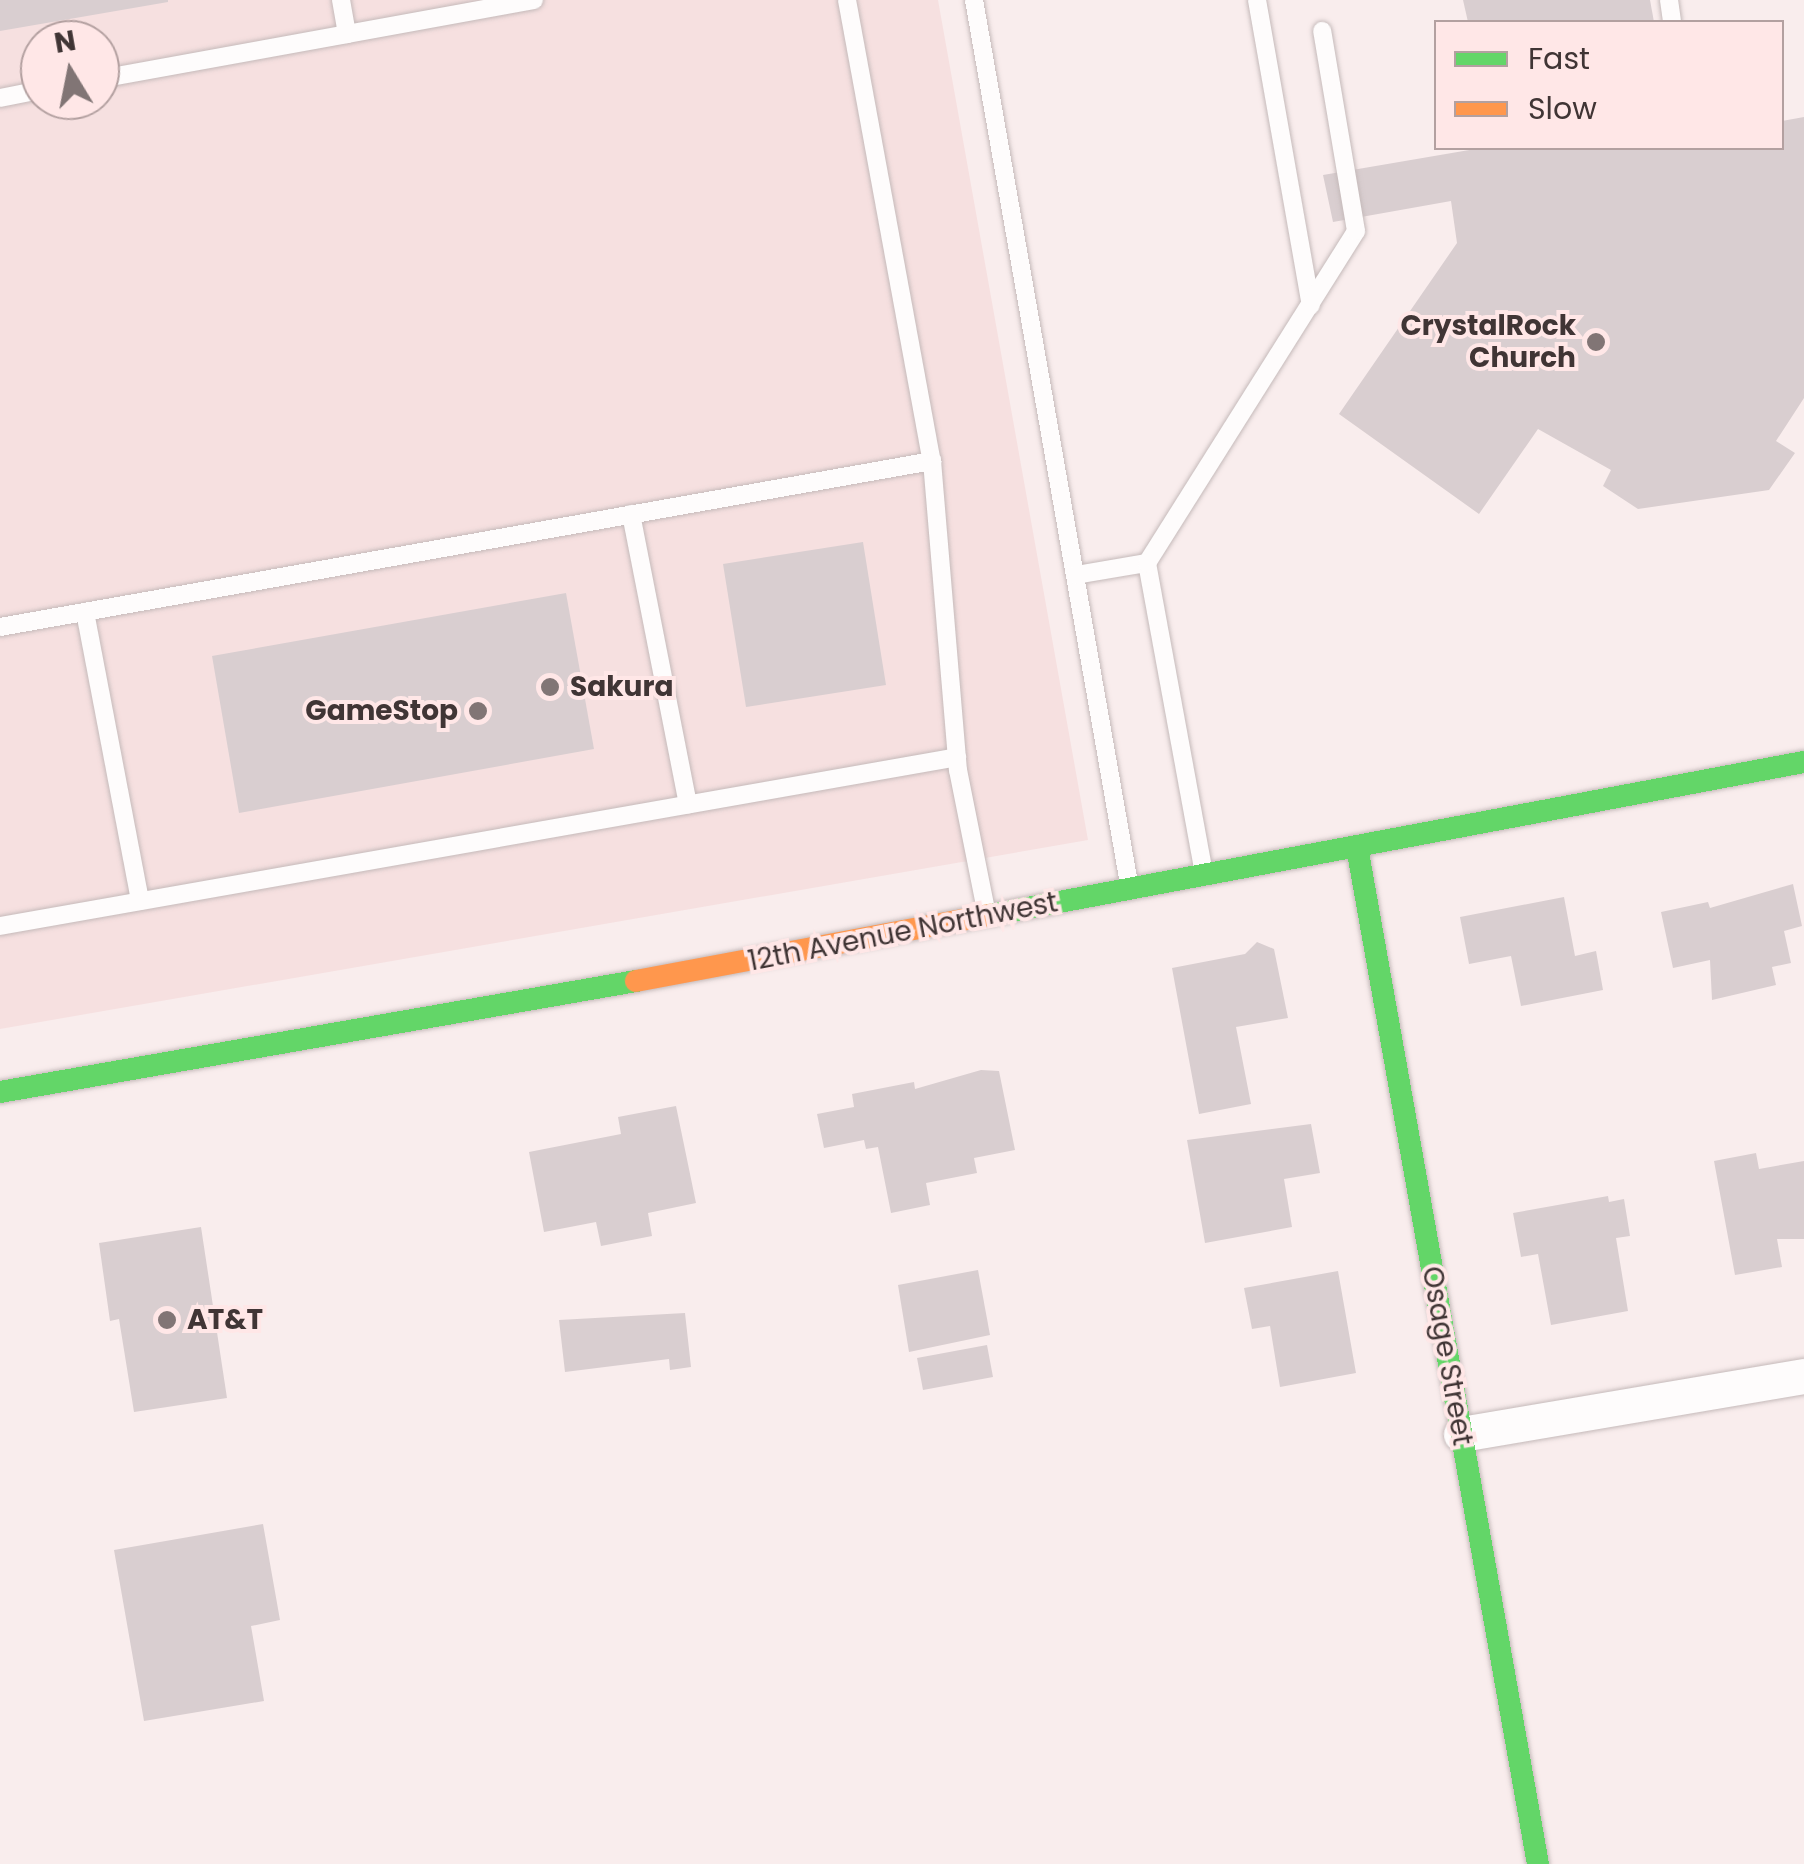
<!DOCTYPE html>
<style>
body{margin:0}
#map{position:relative;width:1804px;height:1864px;overflow:hidden;background:#f9eded;font-family:Poppins,sans-serif}
div>[style]{position:absolute}
[style*='--x']{left:calc(var(--x)*1px);top:calc(var(--y)*1px);width:calc(var(--w)*1px);rotate:calc(var(--a)*1deg)}
.built>*{inset:0;background:#f6e0e0}
.building>*{inset:0;background:#d9ced0}
.roads{filter:drop-shadow(0 0 2px #c5baba) drop-shadow(0 0 2px #c5baba)}
.lane>*{height:18px;margin:-9px;padding:0 9px;transform-origin:9px;border-radius:9px;background:#fefcfc}
.street>*{height:35px;margin:-17.5px;padding:0 17.5px;transform-origin:17.5px;border-radius:17.5px;background:#fefcfc}
.fast>*{height:22px;margin:-11px;padding:0 11px;transform-origin:11px;border-radius:11px;background:#63d668}
.slow>*{height:22px;margin:-11px;padding:0 11px;transform-origin:11px;border-radius:11px;background:#ff974d}
.dots>*{width:28px;height:28px;translate:-50% -50%;box-sizing:border-box;border:5px solid #ffe7e7;border-radius:50%}
span{translate:-50% -50%;white-space:nowrap;text-align:center;line-height:1.15;-webkit-text-stroke:8px #ffe7e7;paint-order:stroke}
.poi-label{font-size:28px;color:#403535;font-weight:700}
.right{translate:-100% -50%;text-align:right}
.left{translate:0 -50%;text-align:left}
.street-label{font-size:28px;color:#403535}
.legend{position:absolute;left:1434px;top:20px;width:350px;height:130px;box-sizing:border-box;background:#ffe7e7;border:2px solid #b3a0a0;margin:0;padding:12px 18px;list-style:none;font-size:30px;color:#403535}
.legend li{display:flex;align-items:center;gap:20px;height:50px}
.legend b{width:50px;border:2px solid #b3a0a0}
.north{position:absolute;left:20px;top:20px;width:100px;height:100px;box-sizing:border-box;background:#ffe7e7;border:2px solid #b3a0a0;border-radius:50%;rotate:350deg;font-size:28px;font-weight:700;line-height:40px;text-align:center;color:#403535}
.north::after{content:'';display:block;margin:auto;width:35px;height:45px;background:#817575;clip-path:polygon(50% 0,100% 100%,50% 72%,0 100%)}
</style>
<div id="map">
<div class="built">
<i style="clip-path:polygon(evenodd,0 0,938px 0,1088px 840px,0 1029px,0 0,40px 40px,100px 40px,100px 100px,40px 100px,40px 40px)"></i>
</div>
<div class="building">
<i style="clip-path:polygon(0 0,168px 0,168px 2px,0 31px)"></i>
<i style="clip-path:polygon(1463px 0,1650px 0,1654px 22px,1468px 22px)"></i>
<i style="clip-path:polygon(1804px 117px,1804px 398px,1776px 441px,1795px 453px,1769px 490px,1638px 509px,1603px 486px,1611px 470px,1538px 429px,1479px 514px,1339px 414px,1457px 243px,1451px 201px,1333px 222px,1323px 175px,1481px 148px,1782px 148px,1782px 121px)"></i>
<i style="clip-path:polygon(863px 542px,886px 685px,746px 707px,723px 564px)"></i>
<i style="clip-path:polygon(566px 593px,594px 749px,239px 813px,212px 656px)"></i>
<i style="clip-path:polygon(1793px 884px,1802px 926px,1784px 931px,1791px 963px,1772px 967px,1776px 985px,1712px 1000px,1710px 960px,1673px 968px,1661px 912px,1708px 902px,1710px 908px)"></i>
<i style="clip-path:polygon(1564px 897px,1575px 956px,1596px 951px,1603px 990px,1521px 1006px,1511px 956px,1469px 964px,1460px 917px)"></i>
<i style="clip-path:polygon(1257px 942px,1274px 949px,1288px 1018px,1236px 1027px,1251px 1104px,1199px 1114px,1172px 968px,1245px 954px)"></i>
<i style="clip-path:polygon(981px 1070px,999px 1071px,1015px 1150px,974px 1158px,977px 1173px,926px 1183px,930px 1205px,891px 1213px,878px 1147px,866px 1149px,864px 1140px,824px 1148px,817px 1114px,854px 1107px,852px 1094px,914px 1082px,915px 1089px)"></i>
<i style="clip-path:polygon(676px 1106px,696px 1203px,648px 1213px,652px 1236px,601px 1246px,596px 1222px,544px 1232px,529px 1152px,621px 1134px,618px 1117px)"></i>
<i style="clip-path:polygon(1311px 1124px,1320px 1173px,1284px 1179px,1292px 1227px,1205px 1243px,1187px 1140px)"></i>
<i style="clip-path:polygon(1756px 1153px,1759px 1169px,1804px 1161px,1804px 1239px,1777px 1239px,1782px 1267px,1735px 1275px,1714px 1161px)"></i>
<i style="clip-path:polygon(1608px 1196px,1609px 1202px,1624px 1199px,1630px 1236px,1616px 1238px,1628px 1311px,1551px 1325px,1538px 1254px,1521px 1257px,1513px 1213px)"></i>
<i style="clip-path:polygon(201px 1227px,227px 1398px,134px 1412px,119px 1319px,110px 1321px,99px 1243px)"></i>
<i style="clip-path:polygon(978px 1270px,990px 1335px,909px 1352px,898px 1285px)"></i>
<i style="clip-path:polygon(1338px 1271px,1356px 1373px,1280px 1387px,1270px 1326px,1252px 1329px,1244px 1288px)"></i>
<i style="clip-path:polygon(685px 1313px,691px 1367px,670px 1370px,669px 1359px,565px 1372px,559px 1320px)"></i>
<i style="clip-path:polygon(987px 1345px,993px 1377px,923px 1390px,917px 1358px)"></i>
<i style="clip-path:polygon(263px 1524px,280px 1620px,251px 1626px,264px 1701px,144px 1721px,114px 1550px)"></i>
</div>
<div class="roads">
<div class="lane">
<i style="--x:847;--y:0;--w:469;--a:79.6"></i>
<i style="--x:974;--y:0;--w:903;--a:80.05"></i>
<i style="--x:1257;--y:0;--w:310;--a:80"></i>
<i style="--x:1669;--y:0;--w:22;--a:82"></i>
<i style="--x:347;--y:34;--w:190;--a:-10.3"></i>
<i style="--x:100;--y:79;--w:251;--a:-10.3"></i>
<i style="--x:347;--y:34;--w:35;--a:-100"></i>
<i style="--x:0;--y:98;--w:41;--a:-11.3"></i>
<i style="--x:631;--y:514;--w:296;--a:78.9"></i>
<i style="--x:1147;--y:563;--w:317;--a:79.6"></i>
<i style="--x:1076;--y:575;--w:72;--a:-9.6"></i>
<i style="--x:1147;--y:563;--w:392;--a:-57.8"></i>
<i style="--x:1356;--y:231;--w:203;--a:-99.6"></i>
<i style="--x:85;--y:612;--w:294;--a:79.2"></i>
<i style="--x:0;--y:627;--w:947;--a:-10.1"></i>
<i style="--x:932;--y:461;--w:310;--a:85.2"></i>
<i style="--x:958;--y:770;--w:148;--a:78.7"></i>
<i style="--x:0;--y:926;--w:972;--a:-10.01"></i>
</div>
<div class="street">
<i style="--x:1461;--y:1434;--w:348;--a:-9.6"></i>
</div>
<div class="fast">
<i style="--x:1357;--y:847;--w:1033;--a:79.91"></i>
<i style="--x:990;--y:915;--w:828;--a:-10.65"></i>
<i style="--x:0;--y:1092;--w:646;--a:-9.9"></i>
</div>
<div class="slow">
<i style="--x:636;--y:981;--w:360;--a:-10.6"></i>
</div>
</div>
<div class="dots">
<i style="left:1596px;top:342px;background:#817575"></i>
<i style="left:550px;top:687px;background:#817575"></i>
<i style="left:478px;top:711px;background:#817575"></i>
<i style="left:167px;top:1320px;background:#817575"></i>
</div>
<div class="poi-label">
<span class="right" style="left:1576px;top:342px">CrystalRock<br>Church</span>
<span class="left" style="left:570px;top:687px">Sakura</span>
<span class="right" style="left:458px;top:711px">GameStop</span>
<span class="left" style="left:187px;top:1320px">AT&amp;T</span>
</div>
<div class="street-label">
<span style="left:903px;top:932px;rotate:-11deg">12th Avenue Northwest</span>
<span style="left:1447px;top:1356px;rotate:80deg">Osage Street</span>
</div>
<ul class="legend">
<li><b style="height:12px;background:#63d668"></b>Fast</li>
<li><b style="height:12px;background:#ff974d"></b>Slow</li>
</ul>
<div class="north">N</div>
</div>
